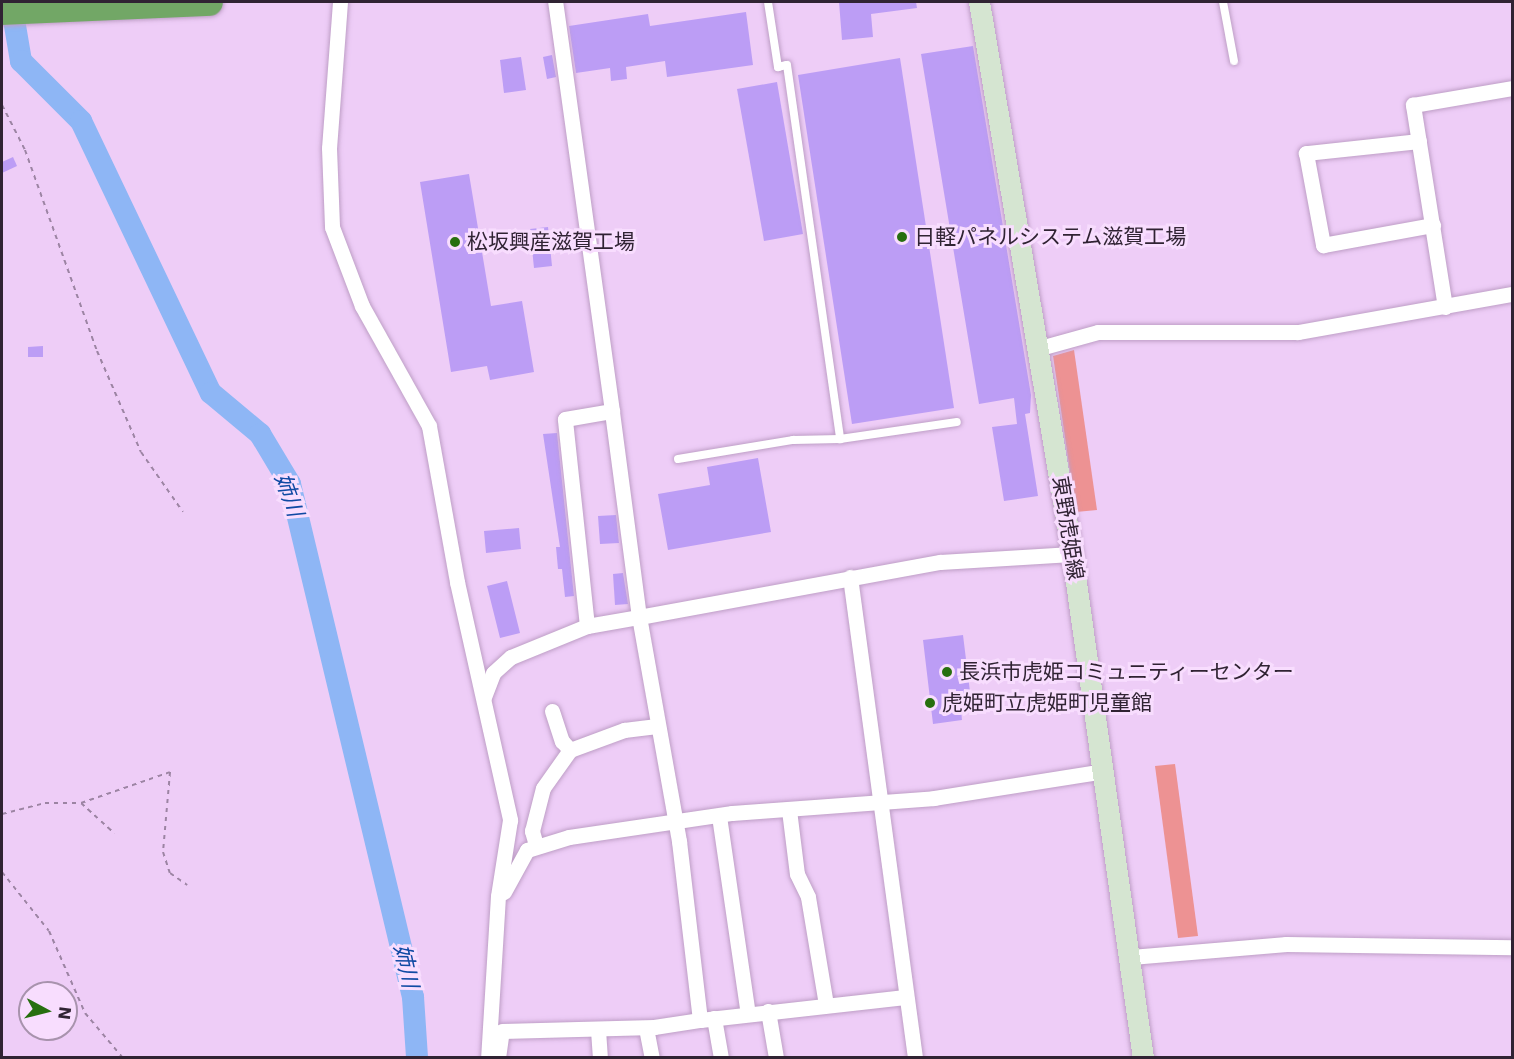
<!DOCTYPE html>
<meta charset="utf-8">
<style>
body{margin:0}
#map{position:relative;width:1514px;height:1059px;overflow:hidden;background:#eecdf7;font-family:"DejaVu Sans","Noto Sans JP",sans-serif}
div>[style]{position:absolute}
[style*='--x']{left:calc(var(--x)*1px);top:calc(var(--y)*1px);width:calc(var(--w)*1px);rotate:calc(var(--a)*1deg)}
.green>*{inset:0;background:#ed9293}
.river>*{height:22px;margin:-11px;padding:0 11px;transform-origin:11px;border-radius:11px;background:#8eb6f5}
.building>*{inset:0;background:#bc9df5}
.path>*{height:2px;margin-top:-1px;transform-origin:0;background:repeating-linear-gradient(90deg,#9c84a3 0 4.5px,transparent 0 9px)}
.roads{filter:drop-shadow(0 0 2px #be9ec6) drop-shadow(0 0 2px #be9ec6)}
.lane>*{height:8px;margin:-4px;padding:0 4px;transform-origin:4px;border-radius:4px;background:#fff}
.street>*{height:15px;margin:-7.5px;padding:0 7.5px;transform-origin:7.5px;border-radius:7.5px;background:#fff}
.secondary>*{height:21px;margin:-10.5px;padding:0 10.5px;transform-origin:10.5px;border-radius:10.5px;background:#d5e5d1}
.highway>*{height:27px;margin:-13.5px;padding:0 13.5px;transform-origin:13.5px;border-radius:13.5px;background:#72a766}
.dots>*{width:16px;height:16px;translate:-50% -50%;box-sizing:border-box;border:3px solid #f8ddfe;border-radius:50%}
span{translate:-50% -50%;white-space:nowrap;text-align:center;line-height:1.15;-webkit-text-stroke:6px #f8ddfe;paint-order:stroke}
.poi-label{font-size:21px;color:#302333}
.left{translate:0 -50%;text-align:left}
.street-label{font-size:21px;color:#302333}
.water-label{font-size:22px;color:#104aa4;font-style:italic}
.frame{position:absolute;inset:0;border:3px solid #302333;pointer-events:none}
.north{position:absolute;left:18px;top:981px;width:60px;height:60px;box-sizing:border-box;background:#f8ddfe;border:2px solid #a893ad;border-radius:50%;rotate:97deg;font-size:16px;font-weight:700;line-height:24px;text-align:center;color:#302333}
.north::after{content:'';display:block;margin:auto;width:21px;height:27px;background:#276f0f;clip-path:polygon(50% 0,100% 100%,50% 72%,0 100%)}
</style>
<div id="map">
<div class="green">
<i style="clip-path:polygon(1074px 350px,1097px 510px,1076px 512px,1053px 356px)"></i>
<i style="clip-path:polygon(1175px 764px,1198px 936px,1178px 938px,1155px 766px)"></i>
</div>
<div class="river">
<i style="--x:11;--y:2;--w:60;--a:80.4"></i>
<i style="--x:21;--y:61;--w:85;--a:45"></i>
<i style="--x:81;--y:121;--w:301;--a:64.5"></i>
<i style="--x:211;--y:393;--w:64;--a:39.9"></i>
<i style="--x:260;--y:434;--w:58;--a:59"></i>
<i style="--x:290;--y:484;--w:528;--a:76.52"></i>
<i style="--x:413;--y:997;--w:61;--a:86.2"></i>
</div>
<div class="building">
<i style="clip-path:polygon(839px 2px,916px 2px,917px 8px,871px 14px,873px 37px,842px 40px)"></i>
<i style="clip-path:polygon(746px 12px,753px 65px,667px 77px,665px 61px,626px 67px,627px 79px,611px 81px,610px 68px,576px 73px,569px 26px,648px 14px,650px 26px)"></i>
<i style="clip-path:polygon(973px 46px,1031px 395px,1030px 413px,1025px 414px,1038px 496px,1004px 501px,992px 427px,1017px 424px,1014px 398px,979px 404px,921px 54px)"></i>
<i style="clip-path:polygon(552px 55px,556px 77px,547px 79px,543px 57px)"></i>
<i style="clip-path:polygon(521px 57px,526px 90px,504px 93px,500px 60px)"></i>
<i style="clip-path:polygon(900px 58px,954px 408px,852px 424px,798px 75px)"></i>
<i style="clip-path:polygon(777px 82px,803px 234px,764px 241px,737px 89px)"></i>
<i style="clip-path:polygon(13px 157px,17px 166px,2px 173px,2px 162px)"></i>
<i style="clip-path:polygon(469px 174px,491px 306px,522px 301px,534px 372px,490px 380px,487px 366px,451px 372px,420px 182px)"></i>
<i style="clip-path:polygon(548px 227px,552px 266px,534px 268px,530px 229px)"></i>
<i style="clip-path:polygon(43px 346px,43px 357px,28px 357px,28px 347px)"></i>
<i style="clip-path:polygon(557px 433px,574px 596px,565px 597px,562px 569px,558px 569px,556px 547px,560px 547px,543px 434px)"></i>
<i style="clip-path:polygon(758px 458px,771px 532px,668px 550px,658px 494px,710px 485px,707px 467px)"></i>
<i style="clip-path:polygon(616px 515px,619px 543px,600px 544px,598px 516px)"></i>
<i style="clip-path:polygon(519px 528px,521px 549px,486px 553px,484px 531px)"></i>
<i style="clip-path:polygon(623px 573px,628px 604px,615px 605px,613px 574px)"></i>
<i style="clip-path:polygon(507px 581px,520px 633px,500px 638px,487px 586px)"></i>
<i style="clip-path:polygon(963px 635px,972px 708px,961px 710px,962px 720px,933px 724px,923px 640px)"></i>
</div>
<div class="path">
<i style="--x:2;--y:105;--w:51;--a:62.9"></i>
<i style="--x:25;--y:150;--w:214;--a:70.3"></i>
<i style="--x:97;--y:351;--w:110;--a:66.5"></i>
<i style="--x:141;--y:452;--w:73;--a:55"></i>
<i style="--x:81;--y:803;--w:45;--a:42.3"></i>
<i style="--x:2;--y:814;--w:44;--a:-14.3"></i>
<i style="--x:45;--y:803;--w:36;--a:0"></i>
<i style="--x:81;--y:803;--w:94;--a:-19.2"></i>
<i style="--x:170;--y:772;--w:80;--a:95"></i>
<i style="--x:163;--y:852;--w:22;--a:72"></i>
<i style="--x:170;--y:873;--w:21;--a:35"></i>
<i style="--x:2;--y:872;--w:75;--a:51.5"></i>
<i style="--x:49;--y:931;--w:90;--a:66.3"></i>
<i style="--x:85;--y:1013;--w:59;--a:49.8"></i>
</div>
<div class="roads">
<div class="lane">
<i style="--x:768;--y:2;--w:66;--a:81.3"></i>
<i style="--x:778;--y:67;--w:9;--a:-13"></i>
<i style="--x:787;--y:65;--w:378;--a:81.9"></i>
<i style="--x:840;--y:439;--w:118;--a:-8.3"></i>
<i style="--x:1223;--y:2;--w:60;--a:79.4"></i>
<i style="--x:678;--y:459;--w:117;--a:-9.4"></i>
<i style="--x:793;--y:440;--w:47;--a:-1.2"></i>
</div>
<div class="street">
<i style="--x:340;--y:2;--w:146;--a:94.3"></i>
<i style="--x:329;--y:148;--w:79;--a:87.8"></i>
<i style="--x:332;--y:227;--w:85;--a:69.2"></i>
<i style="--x:362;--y:306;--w:137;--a:60.8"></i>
<i style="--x:429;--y:426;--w:158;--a:79.8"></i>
<i style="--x:457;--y:582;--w:244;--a:77.4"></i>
<i style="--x:510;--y:820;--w:77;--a:99"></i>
<i style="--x:498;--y:896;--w:162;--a:93.5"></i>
<i style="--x:1419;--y:141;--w:114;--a:173.9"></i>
<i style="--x:1306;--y:153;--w:94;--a:79.5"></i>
<i style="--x:1323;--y:245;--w:112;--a:-10.3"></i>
<i style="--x:1445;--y:307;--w:205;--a:-99"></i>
<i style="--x:1413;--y:105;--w:100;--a:-9.7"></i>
<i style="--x:1040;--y:348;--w:60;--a:-15.4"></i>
<i style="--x:1098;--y:332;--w:200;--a:0"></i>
<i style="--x:1298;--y:332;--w:217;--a:-10.1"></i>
<i style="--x:850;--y:577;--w:485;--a:82.3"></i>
<i style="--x:587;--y:626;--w:53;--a:-9.8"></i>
<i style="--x:639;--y:617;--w:208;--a:-97.5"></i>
<i style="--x:484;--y:697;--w:26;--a:-69"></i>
<i style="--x:493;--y:673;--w:24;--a:-42"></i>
<i style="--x:511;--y:657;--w:82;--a:-22.2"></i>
<i style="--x:587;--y:626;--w:208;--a:-96.1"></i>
<i style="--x:565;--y:419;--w:48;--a:-9.7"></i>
<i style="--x:612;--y:411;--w:413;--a:-97.9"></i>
<i style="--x:552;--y:711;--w:32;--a:72"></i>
<i style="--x:562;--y:741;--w:12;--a:48"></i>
<i style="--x:570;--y:750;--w:58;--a:-20.3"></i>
<i style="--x:624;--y:730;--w:33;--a:-7"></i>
<i style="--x:789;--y:810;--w:64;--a:82.9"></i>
<i style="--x:797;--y:874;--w:25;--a:64"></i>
<i style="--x:808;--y:897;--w:109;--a:80.5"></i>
<i style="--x:719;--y:816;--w:200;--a:81.7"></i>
<i style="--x:536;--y:845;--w:15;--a:-106"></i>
<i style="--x:532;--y:831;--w:44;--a:-75.7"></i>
<i style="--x:543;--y:788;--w:47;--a:-54.6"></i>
<i style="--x:504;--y:892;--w:48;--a:-61.3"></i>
<i style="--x:527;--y:850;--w:44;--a:-17.2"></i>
<i style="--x:569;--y:837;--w:165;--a:-8.4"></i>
<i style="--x:732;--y:813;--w:203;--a:-4.2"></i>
<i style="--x:934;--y:798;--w:173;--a:-9"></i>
<i style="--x:1131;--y:957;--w:156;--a:-4.8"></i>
<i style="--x:1286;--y:944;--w:226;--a:0.8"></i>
<i style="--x:905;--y:997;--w:206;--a:173.6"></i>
<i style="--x:700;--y:1020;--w:180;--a:-96.7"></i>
<i style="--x:679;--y:841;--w:228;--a:-100.1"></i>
<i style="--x:639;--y:617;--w:306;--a:-10.4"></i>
<i style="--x:940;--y:562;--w:132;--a:-3.5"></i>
<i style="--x:768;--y:1011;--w:48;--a:80.3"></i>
<i style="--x:714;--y:1018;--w:41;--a:80.1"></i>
<i style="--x:646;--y:1028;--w:31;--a:79"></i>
<i style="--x:598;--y:1030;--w:28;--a:86"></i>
<i style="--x:498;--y:1058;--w:27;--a:-82"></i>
<i style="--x:502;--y:1031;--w:152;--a:-1.5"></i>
<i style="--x:654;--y:1027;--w:47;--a:-8.7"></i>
</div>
<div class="secondary">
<i style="--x:979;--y:2;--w:560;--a:80.44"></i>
<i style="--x:1072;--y:554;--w:509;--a:81.98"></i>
</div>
<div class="highway">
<i style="--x:2;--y:11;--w:207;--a:-2.5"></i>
</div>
</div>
<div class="dots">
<i style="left:902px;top:237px;background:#276f0f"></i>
<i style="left:455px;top:242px;background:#276f0f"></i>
<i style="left:947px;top:672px;background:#276f0f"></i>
<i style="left:930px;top:703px;background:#276f0f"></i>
</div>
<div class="poi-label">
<span class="left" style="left:914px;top:237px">日軽パネルシステム滋賀工場</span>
<span class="left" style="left:467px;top:242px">松坂興産滋賀工場</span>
<span class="left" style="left:959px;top:672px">長浜市虎姫コミュニティーセンター</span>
<span class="left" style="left:942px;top:703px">虎姫町立虎姫町児童館</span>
</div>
<div class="street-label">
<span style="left:1068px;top:528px;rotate:81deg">東野虎姫線</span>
</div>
<div class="water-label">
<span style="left:289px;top:495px;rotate:70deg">姉川</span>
<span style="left:406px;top:966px;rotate:77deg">姉川</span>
</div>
<div class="frame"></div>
<div class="north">N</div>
</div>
